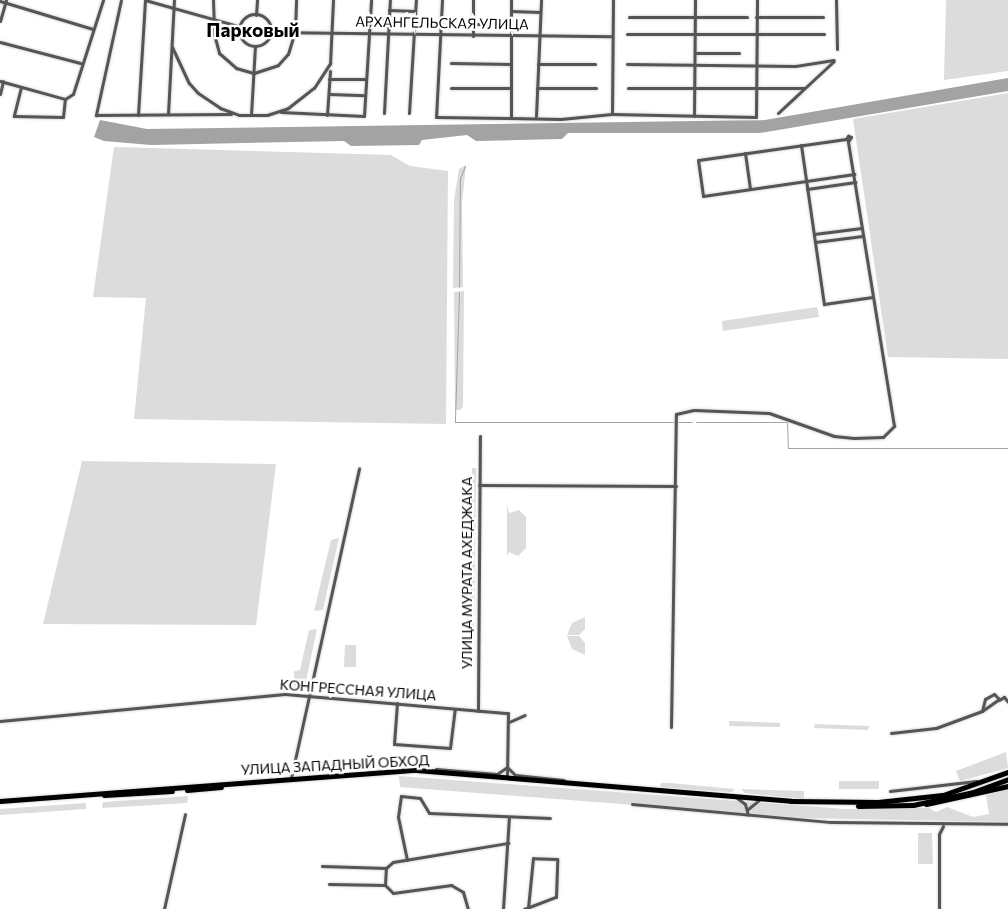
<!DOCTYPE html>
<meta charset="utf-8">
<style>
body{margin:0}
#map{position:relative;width:1008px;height:909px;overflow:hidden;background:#fff;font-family:Commissioner,sans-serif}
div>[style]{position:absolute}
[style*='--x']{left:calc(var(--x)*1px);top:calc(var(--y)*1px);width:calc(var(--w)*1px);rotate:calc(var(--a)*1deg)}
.green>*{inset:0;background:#dcdcdc}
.water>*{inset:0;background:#a3a3a3}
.stream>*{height:1px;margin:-0.5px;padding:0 0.5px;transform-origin:0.5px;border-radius:0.5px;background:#a3a3a3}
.roads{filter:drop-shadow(0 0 1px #dbdbdb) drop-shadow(0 0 1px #dbdbdb)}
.minor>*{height:3px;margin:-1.5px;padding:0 1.5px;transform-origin:1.5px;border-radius:1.5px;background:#555}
.minor>.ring{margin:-1.5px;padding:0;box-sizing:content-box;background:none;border:3px solid #555;border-radius:50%}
.primary>*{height:5px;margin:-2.5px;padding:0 2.5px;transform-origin:2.5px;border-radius:2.5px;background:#000}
.trunk>*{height:5px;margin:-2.5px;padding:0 2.5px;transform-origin:2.5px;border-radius:2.5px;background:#000}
span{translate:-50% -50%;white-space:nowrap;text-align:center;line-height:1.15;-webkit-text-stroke:4.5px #fff;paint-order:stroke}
.street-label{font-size:14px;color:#000}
.district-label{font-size:19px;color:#000;font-weight:700}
</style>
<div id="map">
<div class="green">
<i style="clip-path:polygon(946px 0,1008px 0,1008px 71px,944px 80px)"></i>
<i style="clip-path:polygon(1008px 93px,1008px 359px,888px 357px,853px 119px)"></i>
<i style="clip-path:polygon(114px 147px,391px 155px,410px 166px,448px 171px,446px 424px,134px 419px,146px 298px,93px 297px)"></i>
<i style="clip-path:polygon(466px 165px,462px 203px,463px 287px,453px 288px,454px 200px,459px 169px)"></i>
<i style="clip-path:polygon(464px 291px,463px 407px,460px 410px,455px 410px,454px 292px)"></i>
<i style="clip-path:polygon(817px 307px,819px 317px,723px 331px,722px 321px)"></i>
<i style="clip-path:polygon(82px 461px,276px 464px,256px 625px,43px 624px)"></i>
<i style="clip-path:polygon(472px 468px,476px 468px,474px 638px,470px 638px)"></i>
<i style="clip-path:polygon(507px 504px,509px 513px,519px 510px,526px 517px,526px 548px,518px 556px,509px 552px,507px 556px)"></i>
<i style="clip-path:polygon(339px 538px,323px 610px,314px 611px,331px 540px)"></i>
<i style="clip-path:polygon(585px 617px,585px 629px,579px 635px,567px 635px,572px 623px)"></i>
<i style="clip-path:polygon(317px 629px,305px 686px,294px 686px,294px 671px,300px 670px,309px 630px)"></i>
<i style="clip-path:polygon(567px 636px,579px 636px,585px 643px,585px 655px,572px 649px)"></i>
<i style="clip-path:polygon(345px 645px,356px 645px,356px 667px,344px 667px)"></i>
<i style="clip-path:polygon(729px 721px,780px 723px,780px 727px,729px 726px)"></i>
<i style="clip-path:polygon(815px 724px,869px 726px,868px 730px,814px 728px)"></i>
<i style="clip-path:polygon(1006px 752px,1008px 768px,960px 781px,956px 771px)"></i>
<i style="clip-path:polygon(399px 776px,845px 809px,929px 808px,936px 812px,947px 807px,973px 817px,989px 814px,986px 795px,1008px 789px,1008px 822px,802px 818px,400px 787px)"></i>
<i style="clip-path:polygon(839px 781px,879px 781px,879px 789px,839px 789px)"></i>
<i style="clip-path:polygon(661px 783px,670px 783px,735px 789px,732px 792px,699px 790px,660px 787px)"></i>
<i style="clip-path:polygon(741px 789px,804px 791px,804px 799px,745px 793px)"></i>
<i style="clip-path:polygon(188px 796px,187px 803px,102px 808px,103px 802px)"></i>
<i style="clip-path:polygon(86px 803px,86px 809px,0 815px,0 809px)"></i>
<i style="clip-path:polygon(918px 833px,932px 833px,933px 864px,918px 864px)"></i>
</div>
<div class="water">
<i style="clip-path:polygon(1008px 78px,1008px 91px,760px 133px,568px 133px,562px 139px,476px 141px,467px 135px,422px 140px,419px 145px,351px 146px,344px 141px,151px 145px,104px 141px,94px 137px,100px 120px,147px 129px,765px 120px)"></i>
</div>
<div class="stream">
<i style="--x:459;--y:287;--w:109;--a:-89.5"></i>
<i style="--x:460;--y:178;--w:13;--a:-67"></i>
<i style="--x:459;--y:292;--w:130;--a:91.8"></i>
<i style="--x:455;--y:422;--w:219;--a:0"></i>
<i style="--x:678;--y:422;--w:14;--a:0"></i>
<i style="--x:696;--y:422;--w:91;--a:0"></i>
<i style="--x:787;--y:422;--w:26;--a:88"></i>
<i style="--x:788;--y:448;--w:220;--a:0"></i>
</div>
<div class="roads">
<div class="minor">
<i style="--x:121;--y:0;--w:118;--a:102.3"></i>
<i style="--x:96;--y:115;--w:135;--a:-0.4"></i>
<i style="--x:145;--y:0;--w:97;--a:15.6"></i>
<i style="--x:213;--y:0;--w:34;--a:88"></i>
<i style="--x:214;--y:34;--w:20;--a:75"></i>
<i style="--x:219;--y:53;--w:23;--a:41"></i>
<i style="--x:236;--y:68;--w:19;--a:16"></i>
<i style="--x:254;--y:73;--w:25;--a:-18"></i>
<i style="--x:278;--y:65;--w:15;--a:-48"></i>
<i style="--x:288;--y:54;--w:24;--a:-73"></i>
<i style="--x:295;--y:31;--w:31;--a:-88"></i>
<i style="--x:442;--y:0;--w:117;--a:92.9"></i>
<i style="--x:436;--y:117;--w:125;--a:0.9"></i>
<i style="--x:561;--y:119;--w:51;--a:-5.6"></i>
<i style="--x:612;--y:114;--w:144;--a:1.2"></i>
<i style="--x:756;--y:117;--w:117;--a:-89.5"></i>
<i style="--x:473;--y:0;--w:36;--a:90"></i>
<i style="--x:511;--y:0;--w:117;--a:90"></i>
<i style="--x:836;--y:0;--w:49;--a:88.8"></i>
<i style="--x:0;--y:1;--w:97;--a:16.8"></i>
<i style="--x:389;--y:10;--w:26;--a:2"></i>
<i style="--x:511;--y:11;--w:29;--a:2"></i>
<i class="ring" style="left:239px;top:14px;width:29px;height:29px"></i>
<i style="--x:256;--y:15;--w:15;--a:-86"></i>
<i style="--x:370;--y:17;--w:19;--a:3"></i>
<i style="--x:629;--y:17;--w:118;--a:0"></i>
<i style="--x:756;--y:17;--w:67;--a:0"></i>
<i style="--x:0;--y:21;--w:22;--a:-74"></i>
<i style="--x:473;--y:24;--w:25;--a:0"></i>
<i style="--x:271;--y:32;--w:341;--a:0.7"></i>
<i style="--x:627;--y:34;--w:197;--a:0"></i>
<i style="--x:0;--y:42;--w:83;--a:14.7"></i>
<i style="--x:172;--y:47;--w:40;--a:65"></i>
<i style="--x:189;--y:83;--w:13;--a:48"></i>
<i style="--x:198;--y:93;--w:27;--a:34"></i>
<i style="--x:220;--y:108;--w:20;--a:20"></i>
<i style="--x:239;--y:115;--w:28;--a:0"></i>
<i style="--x:267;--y:115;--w:22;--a:-18"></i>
<i style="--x:288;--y:108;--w:33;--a:-38"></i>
<i style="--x:314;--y:88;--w:30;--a:-57"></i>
<i style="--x:695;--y:53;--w:44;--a:0"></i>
<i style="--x:451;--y:63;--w:60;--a:1"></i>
<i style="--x:330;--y:64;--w:64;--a:-87.3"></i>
<i style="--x:538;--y:64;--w:57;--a:0"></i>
<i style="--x:627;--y:64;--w:168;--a:0.7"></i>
<i style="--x:795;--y:66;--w:39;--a:-9"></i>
<i style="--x:329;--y:79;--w:37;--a:0"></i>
<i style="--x:0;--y:81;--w:67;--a:15.5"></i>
<i style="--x:21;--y:87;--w:30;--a:104"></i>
<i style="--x:14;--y:116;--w:49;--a:1.2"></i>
<i style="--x:63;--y:117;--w:18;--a:-84"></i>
<i style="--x:65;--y:99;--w:9;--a:-32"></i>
<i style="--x:73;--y:94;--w:99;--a:-72.3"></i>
<i style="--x:451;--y:88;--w:60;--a:0"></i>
<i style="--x:537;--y:88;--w:59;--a:0"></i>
<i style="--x:628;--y:88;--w:176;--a:0"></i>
<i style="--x:0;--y:94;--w:13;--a:-77"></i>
<i style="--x:329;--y:94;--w:36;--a:2"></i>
<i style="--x:281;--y:112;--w:83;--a:2.8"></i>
<i style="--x:364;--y:116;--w:116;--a:-86.5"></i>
<i style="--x:384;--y:113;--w:113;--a:-87"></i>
<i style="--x:409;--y:113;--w:113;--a:-86.5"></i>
<i style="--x:778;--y:113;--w:76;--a:-42.9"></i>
<i style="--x:168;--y:114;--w:114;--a:-87"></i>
<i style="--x:612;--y:114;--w:114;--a:-89.5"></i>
<i style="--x:138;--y:115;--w:115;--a:-86.5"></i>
<i style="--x:251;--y:115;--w:69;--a:-86.7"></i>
<i style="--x:327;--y:115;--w:44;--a:-86.1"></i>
<i style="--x:536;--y:116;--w:116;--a:-87.5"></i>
<i style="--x:694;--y:116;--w:116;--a:-89.5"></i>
<i style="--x:848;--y:136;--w:3;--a:18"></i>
<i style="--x:851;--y:137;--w:4;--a:124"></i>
<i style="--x:849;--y:140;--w:3;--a:-162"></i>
<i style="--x:846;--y:139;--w:4;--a:-56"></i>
<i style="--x:846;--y:139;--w:149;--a:171.9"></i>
<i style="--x:698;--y:160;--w:36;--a:82"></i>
<i style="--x:703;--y:196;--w:153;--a:-8.3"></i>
<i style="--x:801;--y:145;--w:161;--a:81.8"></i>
<i style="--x:824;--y:304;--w:49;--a:-8.1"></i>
<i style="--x:745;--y:153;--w:36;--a:82"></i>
<i style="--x:807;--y:189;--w:49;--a:-8.3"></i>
<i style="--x:814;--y:234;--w:48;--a:-7.1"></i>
<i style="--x:815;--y:242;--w:48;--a:-7.1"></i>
<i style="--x:479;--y:485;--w:197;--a:0.3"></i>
<i style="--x:999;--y:700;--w:6;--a:-31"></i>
<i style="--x:1004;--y:697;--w:6;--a:51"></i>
<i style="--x:397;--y:703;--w:41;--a:94.2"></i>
<i style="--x:394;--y:744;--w:56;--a:4.1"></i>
<i style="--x:450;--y:748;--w:39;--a:-83"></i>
<i style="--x:478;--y:711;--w:275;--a:-89.6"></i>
<i style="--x:0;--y:721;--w:286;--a:-5.4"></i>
<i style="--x:285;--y:694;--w:224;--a:4.9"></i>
<i style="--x:508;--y:713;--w:65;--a:90.9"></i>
<i style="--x:509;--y:722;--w:17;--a:-24"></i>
<i style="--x:671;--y:727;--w:313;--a:-89.1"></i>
<i style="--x:676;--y:414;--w:18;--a:-13"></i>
<i style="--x:694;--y:410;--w:75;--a:2.3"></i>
<i style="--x:769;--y:413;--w:69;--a:19.5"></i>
<i style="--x:834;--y:436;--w:20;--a:6"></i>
<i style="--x:854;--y:438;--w:29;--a:-2"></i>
<i style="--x:883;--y:437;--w:16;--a:-45"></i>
<i style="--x:894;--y:426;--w:289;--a:-99.2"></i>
<i style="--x:891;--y:733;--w:45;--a:-6.3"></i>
<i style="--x:936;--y:728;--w:49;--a:-20.3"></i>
<i style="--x:982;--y:711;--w:21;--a:-35"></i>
<i style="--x:999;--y:699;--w:7;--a:-135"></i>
<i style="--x:994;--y:694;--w:10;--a:151"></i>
<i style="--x:985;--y:699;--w:12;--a:104"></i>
<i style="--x:436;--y:769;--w:61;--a:4.7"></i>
<i style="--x:497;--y:774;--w:12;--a:-35"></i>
<i style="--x:507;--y:767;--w:11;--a:45"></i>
<i style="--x:515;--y:775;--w:49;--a:5.8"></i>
<i style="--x:291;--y:778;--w:317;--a:-77.6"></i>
<i style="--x:890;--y:791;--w:87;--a:-6.6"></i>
<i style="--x:737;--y:798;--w:10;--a:37"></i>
<i style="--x:745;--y:804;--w:11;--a:75"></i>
<i style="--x:632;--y:804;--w:200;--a:5.2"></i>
<i style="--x:831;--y:822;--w:177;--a:0.6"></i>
<i style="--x:748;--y:809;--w:14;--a:-39"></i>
<i style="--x:407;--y:860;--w:44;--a:-101.8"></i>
<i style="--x:398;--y:817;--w:21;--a:-82"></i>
<i style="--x:401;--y:796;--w:19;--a:6"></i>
<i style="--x:420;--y:798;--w:17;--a:59"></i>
<i style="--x:429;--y:813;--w:121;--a:2.4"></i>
<i style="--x:322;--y:866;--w:64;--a:1.8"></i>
<i style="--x:386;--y:868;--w:9;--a:-41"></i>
<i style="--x:393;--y:862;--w:117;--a:-9.4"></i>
<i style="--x:329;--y:884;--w:56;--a:1"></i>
<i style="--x:385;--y:885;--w:11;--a:45"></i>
<i style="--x:393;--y:893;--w:59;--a:-7.9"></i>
<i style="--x:451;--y:885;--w:14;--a:30"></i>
<i style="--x:463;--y:892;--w:18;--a:74"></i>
<i style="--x:385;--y:885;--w:17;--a:-87"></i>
<i style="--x:164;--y:909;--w:97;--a:-77.5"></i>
<i style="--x:503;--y:909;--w:92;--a:-86.3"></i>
<i style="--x:524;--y:909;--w:34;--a:-21"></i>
<i style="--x:556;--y:897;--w:38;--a:-88"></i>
<i style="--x:557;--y:859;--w:24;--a:-178"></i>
<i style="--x:533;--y:858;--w:50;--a:95.7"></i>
<i style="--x:939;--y:909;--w:75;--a:-90"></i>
<i style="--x:939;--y:834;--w:9;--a:-63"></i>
</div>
<div class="primary">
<i style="--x:926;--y:804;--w:84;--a:-12.4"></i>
</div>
<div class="trunk">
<i style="--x:187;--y:790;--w:34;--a:-5"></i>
<i style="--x:104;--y:795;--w:68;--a:-3.4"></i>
<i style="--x:0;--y:801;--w:417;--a:-4.3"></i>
<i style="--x:416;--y:770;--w:376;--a:4.7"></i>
<i style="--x:791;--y:801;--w:87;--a:0.7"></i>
<i style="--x:878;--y:802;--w:65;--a:-6.1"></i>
<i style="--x:943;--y:795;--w:69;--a:-19.5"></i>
<i style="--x:858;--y:806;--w:55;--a:-1"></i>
<i style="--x:913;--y:805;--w:61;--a:-12.2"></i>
<i style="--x:973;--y:792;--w:37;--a:-20"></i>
</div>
</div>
<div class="street-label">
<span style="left:442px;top:23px;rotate:1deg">АРХАНГЕЛЬСКАЯ УЛИЦА</span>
<span style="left:467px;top:573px;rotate:-90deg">УЛИЦА МУРАТА АХЕДЖАКА</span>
<span style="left:358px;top:690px;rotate:4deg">КОНГРЕССНАЯ УЛИЦА</span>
<span style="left:335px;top:765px;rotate:-3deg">УЛИЦА ЗАПАДНЫЙ ОБХОД</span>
</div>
<div class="district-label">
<span style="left:253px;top:30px">Парковый</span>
</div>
</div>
